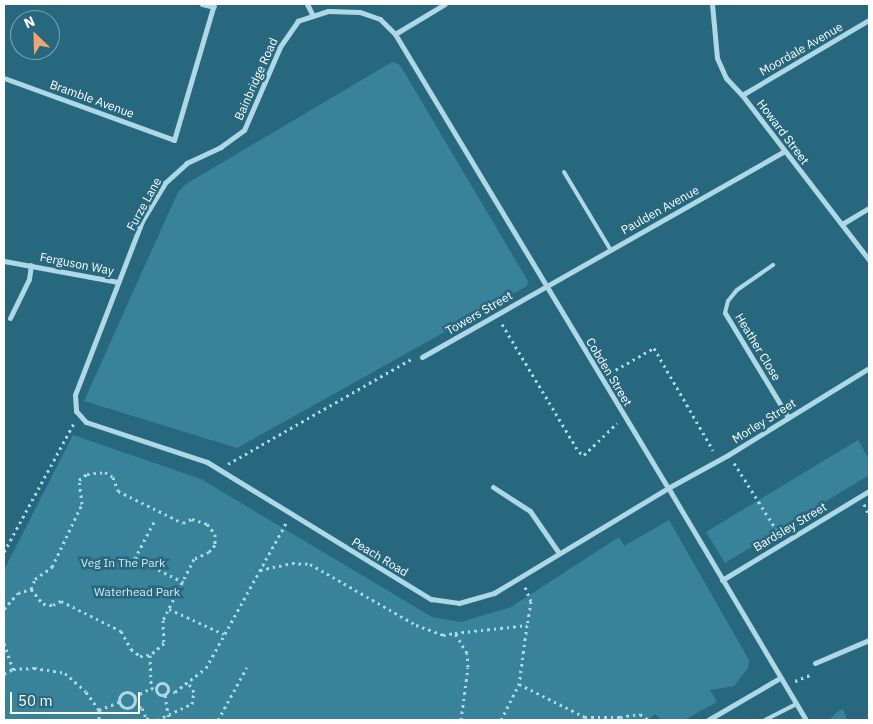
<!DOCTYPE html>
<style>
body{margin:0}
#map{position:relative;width:873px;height:724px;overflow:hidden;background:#27687f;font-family:"IBM Plex Sans",sans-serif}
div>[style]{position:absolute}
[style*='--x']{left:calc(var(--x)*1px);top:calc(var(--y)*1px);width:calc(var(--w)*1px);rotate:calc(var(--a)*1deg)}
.green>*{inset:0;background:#38829a}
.path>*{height:3px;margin-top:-1.5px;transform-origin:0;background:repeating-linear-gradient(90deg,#aed8e5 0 2.5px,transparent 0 6.5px)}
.path>.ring{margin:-1.5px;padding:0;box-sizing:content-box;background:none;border:3px solid #aed8e5;border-radius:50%}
.service>*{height:4px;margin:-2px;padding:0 2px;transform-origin:2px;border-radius:2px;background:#aed8e5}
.minor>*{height:5px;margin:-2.5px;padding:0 2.5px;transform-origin:2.5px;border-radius:2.5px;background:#aed8e5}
span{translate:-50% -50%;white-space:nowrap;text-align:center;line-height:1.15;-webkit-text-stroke:5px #27687f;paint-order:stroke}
.street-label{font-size:12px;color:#fff}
.park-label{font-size:12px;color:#d0ecf4}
.frame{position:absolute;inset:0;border:5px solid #fff;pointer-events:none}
.north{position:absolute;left:10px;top:10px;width:50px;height:50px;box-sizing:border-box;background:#27687f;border:1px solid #7da4b2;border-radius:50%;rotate:336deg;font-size:14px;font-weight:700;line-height:20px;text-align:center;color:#fff}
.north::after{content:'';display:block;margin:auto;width:18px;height:22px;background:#eda573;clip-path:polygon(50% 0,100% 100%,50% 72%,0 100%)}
.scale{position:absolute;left:10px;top:692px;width:130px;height:22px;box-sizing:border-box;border:2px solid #fff;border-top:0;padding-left:6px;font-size:15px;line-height:18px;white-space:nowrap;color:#fff;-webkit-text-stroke:4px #27687f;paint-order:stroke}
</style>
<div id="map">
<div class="green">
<i style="clip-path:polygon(392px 62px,400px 65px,528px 281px,527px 286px,237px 448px,84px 401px,178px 192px,186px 184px)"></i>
<i style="clip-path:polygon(73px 435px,201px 479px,432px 617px,461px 622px,511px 607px,619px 537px,624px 546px,669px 520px,749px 660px,748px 668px,734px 686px,710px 690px,717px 702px,684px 720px,661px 720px,655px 714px,648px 720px,4px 720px,4px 570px)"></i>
<i style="clip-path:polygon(858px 440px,869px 459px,869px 475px,725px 563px,706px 532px)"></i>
<i style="clip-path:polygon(843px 709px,847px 720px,829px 720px,838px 711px)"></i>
</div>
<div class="path">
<i style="--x:502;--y:324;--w:149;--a:59"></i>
<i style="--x:579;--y:452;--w:6;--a:31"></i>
<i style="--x:584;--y:455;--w:46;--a:-44.1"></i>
<i style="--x:610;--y:373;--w:51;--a:-29.6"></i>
<i style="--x:654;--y:348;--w:118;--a:60"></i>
<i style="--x:734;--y:463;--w:84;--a:57.6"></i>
<i style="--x:228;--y:464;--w:211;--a:-29.8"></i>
<i style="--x:864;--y:504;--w:13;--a:67"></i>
<i style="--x:154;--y:522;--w:41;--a:117.8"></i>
<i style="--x:135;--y:558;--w:54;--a:26.6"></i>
<i style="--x:4;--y:552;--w:147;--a:-61.5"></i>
<i style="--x:260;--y:570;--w:33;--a:-12"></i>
<i style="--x:292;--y:563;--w:18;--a:3"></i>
<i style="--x:310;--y:564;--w:122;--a:29.9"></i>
<i style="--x:416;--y:625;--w:29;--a:20"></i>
<i style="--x:443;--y:635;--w:12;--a:-9"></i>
<i style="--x:525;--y:587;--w:15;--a:67"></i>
<i style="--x:531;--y:601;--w:24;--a:99"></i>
<i style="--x:31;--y:589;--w:11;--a:-68"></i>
<i style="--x:35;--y:579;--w:21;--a:-35"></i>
<i style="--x:52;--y:567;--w:70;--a:-64.5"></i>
<i style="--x:82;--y:504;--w:24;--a:-97"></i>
<i style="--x:79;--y:480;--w:10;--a:-37"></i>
<i style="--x:87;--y:474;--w:18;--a:-6"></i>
<i style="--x:105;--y:472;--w:9;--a:32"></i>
<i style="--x:113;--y:477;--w:15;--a:70"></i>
<i style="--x:118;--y:491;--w:72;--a:26.2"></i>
<i style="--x:183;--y:523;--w:10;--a:-24"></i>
<i style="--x:192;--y:519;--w:16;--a:18"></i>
<i style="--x:207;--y:524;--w:13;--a:51"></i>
<i style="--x:215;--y:534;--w:11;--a:90"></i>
<i style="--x:215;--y:545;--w:9;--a:131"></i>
<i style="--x:209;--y:552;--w:17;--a:155"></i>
<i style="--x:194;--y:559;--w:68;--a:116.9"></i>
<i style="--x:163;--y:620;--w:23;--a:88"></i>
<i style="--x:164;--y:643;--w:18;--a:139"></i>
<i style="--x:150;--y:655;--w:33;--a:88"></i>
<i style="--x:151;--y:688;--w:4;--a:14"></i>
<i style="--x:4;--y:609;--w:21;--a:-49"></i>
<i style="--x:18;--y:593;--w:14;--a:-17"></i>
<i style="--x:31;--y:589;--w:19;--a:51"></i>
<i style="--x:43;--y:604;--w:10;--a:6"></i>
<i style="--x:53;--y:605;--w:9;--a:-27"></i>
<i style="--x:61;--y:601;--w:67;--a:26.6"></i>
<i style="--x:121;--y:631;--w:21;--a:61"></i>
<i style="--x:131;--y:649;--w:11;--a:38"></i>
<i style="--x:140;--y:656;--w:10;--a:-6"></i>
<i style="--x:169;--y:609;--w:60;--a:24.4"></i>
<i style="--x:4;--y:643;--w:28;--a:71"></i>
<i style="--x:4;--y:674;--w:10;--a:-29"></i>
<i style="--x:13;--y:669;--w:21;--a:-3"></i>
<i style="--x:34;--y:668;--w:31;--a:9"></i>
<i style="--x:65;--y:673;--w:28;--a:42"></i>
<i style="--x:86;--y:692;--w:22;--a:54"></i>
<i style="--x:99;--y:710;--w:10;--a:90"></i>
<i style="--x:795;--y:681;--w:18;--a:-22"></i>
<i class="ring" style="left:156px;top:683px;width:9px;height:9px"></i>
<i style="--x:167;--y:691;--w:8;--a:7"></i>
<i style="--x:175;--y:692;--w:39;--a:-38"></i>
<i style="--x:206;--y:668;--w:168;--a:-61.1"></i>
<i class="ring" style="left:119px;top:692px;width:13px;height:13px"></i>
<i style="--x:165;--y:695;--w:25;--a:81"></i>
<i style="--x:134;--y:697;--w:19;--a:-28"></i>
<i style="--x:133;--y:704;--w:10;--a:24"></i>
<i style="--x:142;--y:708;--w:11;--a:68"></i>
<i style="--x:146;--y:718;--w:6;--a:18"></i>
<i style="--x:99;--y:710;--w:22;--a:-22"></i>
<i style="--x:157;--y:720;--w:38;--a:-25"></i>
<i style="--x:192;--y:704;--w:12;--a:-81"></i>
<i style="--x:194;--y:692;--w:12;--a:-121"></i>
<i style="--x:218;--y:720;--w:60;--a:-61.3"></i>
<i style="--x:461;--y:720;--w:53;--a:-82.5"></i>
<i style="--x:468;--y:667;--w:14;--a:-94"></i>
<i style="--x:467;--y:653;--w:23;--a:-121"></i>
<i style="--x:455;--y:633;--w:72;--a:-6.3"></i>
<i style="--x:527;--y:625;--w:60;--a:97.7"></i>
<i style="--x:501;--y:720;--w:40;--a:-63.4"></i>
<i style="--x:519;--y:684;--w:74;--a:26.6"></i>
<i style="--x:585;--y:717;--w:35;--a:0"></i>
<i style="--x:620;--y:717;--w:20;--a:-9"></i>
<i style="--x:640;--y:714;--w:11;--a:34"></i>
</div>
<div class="service">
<i style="--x:564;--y:172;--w:90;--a:59.1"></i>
<i style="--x:725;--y:313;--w:12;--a:-76"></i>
<i style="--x:728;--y:301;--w:14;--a:-51"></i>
<i style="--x:737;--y:290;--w:44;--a:-34.8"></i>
<i style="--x:765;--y:720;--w:35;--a:-27"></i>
</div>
<div class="minor">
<i style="--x:202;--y:4;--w:12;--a:14"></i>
<i style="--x:307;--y:4;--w:11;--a:63"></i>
<i style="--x:712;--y:4;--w:54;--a:84.7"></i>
<i style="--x:717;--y:58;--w:22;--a:66"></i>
<i style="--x:726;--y:78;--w:23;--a:47"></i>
<i style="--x:742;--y:95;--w:208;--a:52.4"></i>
<i style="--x:395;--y:34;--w:58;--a:-31"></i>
<i style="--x:4;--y:78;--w:181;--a:20"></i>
<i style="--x:174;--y:140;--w:142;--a:-73.6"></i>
<i style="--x:742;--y:95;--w:147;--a:-30.6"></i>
<i style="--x:842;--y:224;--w:31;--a:-31"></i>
<i style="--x:4;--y:261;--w:116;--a:10.4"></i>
<i style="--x:725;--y:313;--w:122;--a:58.8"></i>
<i style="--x:10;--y:318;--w:43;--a:-64"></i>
<i style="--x:29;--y:279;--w:14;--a:-82"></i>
<i style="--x:422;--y:357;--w:417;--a:-29.6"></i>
<i style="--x:493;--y:487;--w:44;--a:33"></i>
<i style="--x:530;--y:511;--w:51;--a:55.4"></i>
<i style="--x:722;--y:580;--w:172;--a:-31.2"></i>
<i style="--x:815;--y:663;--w:59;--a:-23.1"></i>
<i style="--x:708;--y:720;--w:83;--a:-30.3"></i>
<i style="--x:806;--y:720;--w:270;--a:-120.7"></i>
<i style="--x:668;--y:488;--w:530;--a:-121.02"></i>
<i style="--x:395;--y:34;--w:21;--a:-135"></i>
<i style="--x:380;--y:19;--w:21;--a:-161"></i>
<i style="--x:360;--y:12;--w:32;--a:-178"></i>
<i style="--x:328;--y:11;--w:32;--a:162"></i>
<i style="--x:298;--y:21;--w:32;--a:125"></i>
<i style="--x:280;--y:47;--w:90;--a:113.4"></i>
<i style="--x:244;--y:130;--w:29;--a:144"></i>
<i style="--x:221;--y:147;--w:38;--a:155"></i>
<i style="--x:187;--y:163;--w:30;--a:138"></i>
<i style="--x:165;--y:183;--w:44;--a:121.2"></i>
<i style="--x:142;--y:221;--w:186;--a:111.1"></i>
<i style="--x:75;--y:395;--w:16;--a:86"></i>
<i style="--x:76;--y:411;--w:15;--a:48"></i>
<i style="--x:86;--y:422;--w:127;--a:18.3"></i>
<i style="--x:207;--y:462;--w:263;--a:31.5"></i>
<i style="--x:431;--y:599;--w:28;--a:8"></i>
<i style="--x:459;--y:603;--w:36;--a:-16"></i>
<i style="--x:494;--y:593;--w:203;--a:-31.1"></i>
<i style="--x:668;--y:488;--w:68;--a:-28.8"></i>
<i style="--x:728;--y:455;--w:166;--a:-31.7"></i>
</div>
<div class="street-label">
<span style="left:801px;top:49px;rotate:-30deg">Moordale Avenue</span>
<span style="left:256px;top:79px;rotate:-66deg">Bainbridge Road</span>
<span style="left:92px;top:99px;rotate:20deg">Bramble Avenue</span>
<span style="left:783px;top:132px;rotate:53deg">Howard Street</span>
<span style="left:144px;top:204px;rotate:-61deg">Furze Lane</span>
<span style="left:660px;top:210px;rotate:-29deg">Paulden Avenue</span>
<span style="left:77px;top:264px;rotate:11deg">Ferguson Way</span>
<span style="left:479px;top:313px;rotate:-30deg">Towers Street</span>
<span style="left:758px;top:347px;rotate:59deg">Heather Close</span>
<span style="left:609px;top:372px;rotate:59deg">Cobden Street</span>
<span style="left:764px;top:421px;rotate:-32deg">Morley Street</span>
<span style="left:790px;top:527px;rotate:-31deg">Bardsley Street</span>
<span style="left:380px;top:557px;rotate:31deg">Peach Road</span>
</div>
<div class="park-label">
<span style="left:123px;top:563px">Veg In The Park</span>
<span style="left:137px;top:592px">Waterhead Park</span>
</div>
<div class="frame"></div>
<div class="north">N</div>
<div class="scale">50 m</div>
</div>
